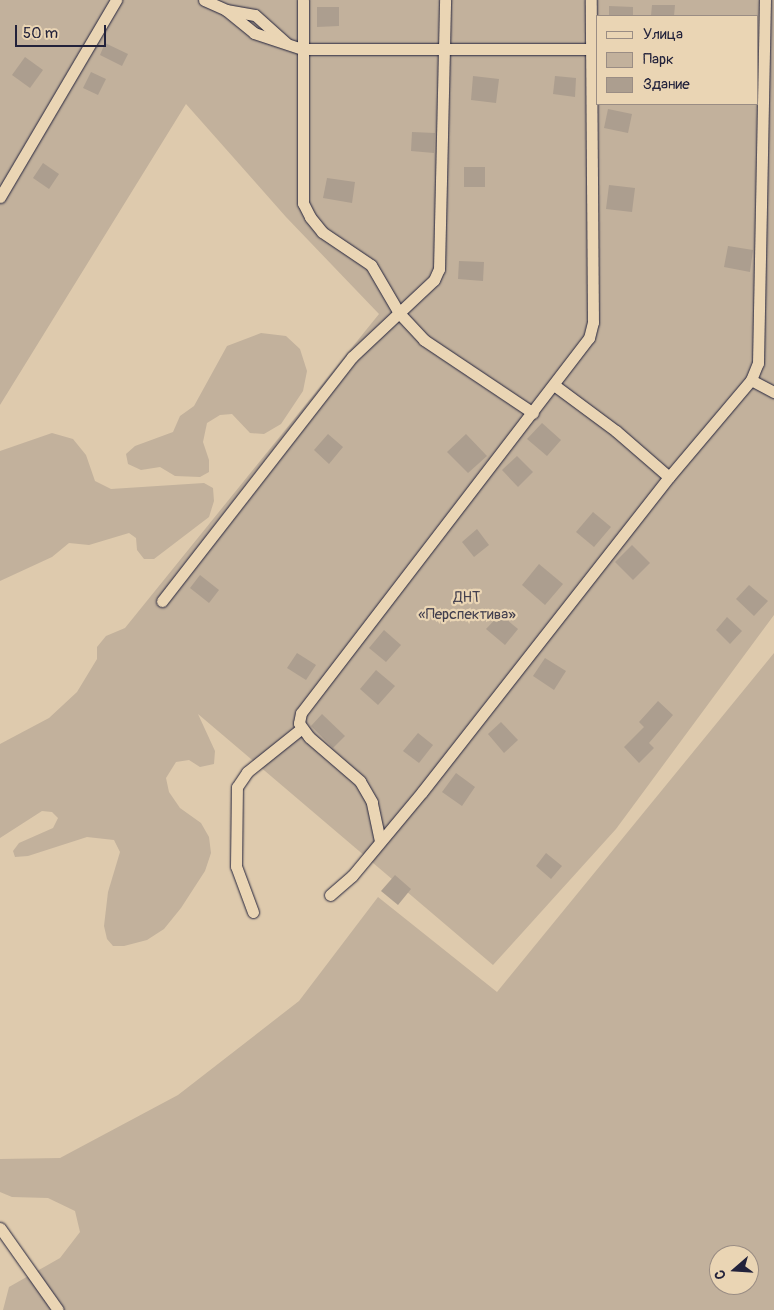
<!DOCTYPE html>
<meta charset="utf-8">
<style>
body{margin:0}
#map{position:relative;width:774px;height:1310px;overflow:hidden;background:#decaad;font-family:Pangolin,sans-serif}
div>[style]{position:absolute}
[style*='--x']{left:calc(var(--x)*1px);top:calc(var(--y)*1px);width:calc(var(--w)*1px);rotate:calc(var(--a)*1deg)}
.green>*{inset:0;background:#c2b19c}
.building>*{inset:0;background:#ac9e8f}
.roads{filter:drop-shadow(0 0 1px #22223b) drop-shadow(0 0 1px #22223b)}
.street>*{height:11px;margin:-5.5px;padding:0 5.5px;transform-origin:5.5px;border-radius:5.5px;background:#ead5b4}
span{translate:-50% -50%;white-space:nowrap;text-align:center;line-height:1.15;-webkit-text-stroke:4.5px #ead5b4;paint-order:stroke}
.park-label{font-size:15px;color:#423f4e}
.legend{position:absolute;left:596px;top:15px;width:162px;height:90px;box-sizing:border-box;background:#ead5b4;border:1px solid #9a8d84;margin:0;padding:6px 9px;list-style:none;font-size:15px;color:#22223b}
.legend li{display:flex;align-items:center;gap:10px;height:25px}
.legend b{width:25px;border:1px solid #9a8d84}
.north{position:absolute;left:709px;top:1245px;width:50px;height:50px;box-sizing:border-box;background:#ead5b4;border:1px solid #9a8d84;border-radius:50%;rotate:251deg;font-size:14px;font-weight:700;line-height:20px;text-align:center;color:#22223b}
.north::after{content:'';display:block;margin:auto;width:18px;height:22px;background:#22223b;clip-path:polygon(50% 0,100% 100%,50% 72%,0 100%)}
.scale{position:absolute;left:15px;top:25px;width:91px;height:22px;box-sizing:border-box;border:2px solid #22223b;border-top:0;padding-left:6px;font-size:15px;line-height:18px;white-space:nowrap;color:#22223b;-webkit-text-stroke:4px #ead5b4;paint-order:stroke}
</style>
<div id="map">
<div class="green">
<i style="clip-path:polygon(evenodd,0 0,774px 0,774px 615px,616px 829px,493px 965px,198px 714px,215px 751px,214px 764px,200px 767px,189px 760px,176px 762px,166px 778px,169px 792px,180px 808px,201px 823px,209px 837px,211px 853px,205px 871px,181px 908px,164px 929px,147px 940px,124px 946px,113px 946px,107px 939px,104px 926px,108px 892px,120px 852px,114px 840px,87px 837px,28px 856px,15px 857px,13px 851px,19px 843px,53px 828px,58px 818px,52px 812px,42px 811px,0 838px,0 744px,49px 718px,77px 692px,97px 659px,97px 647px,106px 636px,125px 628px,379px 314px,286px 217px,186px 104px,0 405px,0 0,598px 16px,758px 16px,758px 104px,598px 104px,598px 16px)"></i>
<i style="clip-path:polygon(261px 333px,286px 336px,300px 349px,307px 371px,303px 391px,281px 424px,264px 434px,250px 433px,232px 414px,220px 415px,207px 423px,203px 442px,209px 460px,209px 472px,200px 477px,175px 476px,160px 467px,141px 470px,128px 464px,126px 454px,135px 446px,173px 432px,180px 416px,194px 406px,227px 346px)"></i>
<i style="clip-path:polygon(52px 433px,73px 439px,86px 455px,95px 481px,111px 489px,204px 483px,213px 488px,214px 501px,209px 517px,154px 559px,144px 559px,137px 550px,136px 538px,129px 533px,89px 545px,69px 543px,52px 557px,0 581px,0 451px)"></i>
<i style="clip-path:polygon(evenodd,774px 653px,774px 1310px,3px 1310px,9px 1287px,60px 1258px,80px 1232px,75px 1211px,48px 1198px,12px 1197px,0 1192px,0 1159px,60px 1158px,178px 1095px,299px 1001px,378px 897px,497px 992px,774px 653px,719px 1255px,749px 1255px,749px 1285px,719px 1285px,719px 1255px)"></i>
</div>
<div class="building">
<i style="clip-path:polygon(652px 5px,675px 5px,674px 16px,651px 16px)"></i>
<i style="clip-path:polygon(609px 6px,633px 7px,633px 16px,609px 16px)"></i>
<i style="clip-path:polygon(317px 7px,339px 7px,339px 26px,317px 27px)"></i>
<i style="clip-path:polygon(105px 43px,128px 54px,122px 66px,100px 55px)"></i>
<i style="clip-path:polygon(25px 57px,43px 70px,30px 88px,12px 75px)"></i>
<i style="clip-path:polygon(91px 72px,106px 79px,98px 95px,83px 88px)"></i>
<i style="clip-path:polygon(473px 76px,499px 79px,496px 103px,471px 100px)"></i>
<i style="clip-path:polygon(555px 76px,576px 78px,575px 97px,553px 94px)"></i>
<i style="clip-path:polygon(608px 109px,632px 114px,628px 133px,604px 128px)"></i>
<i style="clip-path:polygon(412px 132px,435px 133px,434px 153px,411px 151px)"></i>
<i style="clip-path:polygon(43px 163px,59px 174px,49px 189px,33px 178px)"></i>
<i style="clip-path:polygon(464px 167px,485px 167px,485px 187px,464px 187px)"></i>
<i style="clip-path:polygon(327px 178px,355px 182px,352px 203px,323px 198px)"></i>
<i style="clip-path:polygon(609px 185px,635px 188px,632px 212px,606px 209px)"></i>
<i style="clip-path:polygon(728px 246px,753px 250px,750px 272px,724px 267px)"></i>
<i style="clip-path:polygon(459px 261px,484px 262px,483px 281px,458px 279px)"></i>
<i style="clip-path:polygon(542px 423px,561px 440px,547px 456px,527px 439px)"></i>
<i style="clip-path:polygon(328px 434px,343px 447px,329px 464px,314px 450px)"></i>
<i style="clip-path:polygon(466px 434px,487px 456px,468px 473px,447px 452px)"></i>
<i style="clip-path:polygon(517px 456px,533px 472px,518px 487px,502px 470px)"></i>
<i style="clip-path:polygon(593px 512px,611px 527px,594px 547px,576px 532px)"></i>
<i style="clip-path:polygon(477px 529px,489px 545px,474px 557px,462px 542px)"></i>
<i style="clip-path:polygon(632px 545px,650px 563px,633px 580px,615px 562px)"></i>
<i style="clip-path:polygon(539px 564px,563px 584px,545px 605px,522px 585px)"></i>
<i style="clip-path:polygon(200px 575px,219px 590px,209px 603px,190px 588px)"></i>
<i style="clip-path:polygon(749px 585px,768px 601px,754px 616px,736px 599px)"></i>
<i style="clip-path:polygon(500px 614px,518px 629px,505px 645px,486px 629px)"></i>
<i style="clip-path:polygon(727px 617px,742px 631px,730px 644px,716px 630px)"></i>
<i style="clip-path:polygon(384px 630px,401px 645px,386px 662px,369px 648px)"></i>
<i style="clip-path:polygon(297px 653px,316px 665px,306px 680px,287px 668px)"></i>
<i style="clip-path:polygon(545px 658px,566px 671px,554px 690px,533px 676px)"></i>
<i style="clip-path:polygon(376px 670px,395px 686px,378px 705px,360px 689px)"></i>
<i style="clip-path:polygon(658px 701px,673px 715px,649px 743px,654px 748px,639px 763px,624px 747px,644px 727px,639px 722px)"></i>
<i style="clip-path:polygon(322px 714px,345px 736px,333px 748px,311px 726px)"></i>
<i style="clip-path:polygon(501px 722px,518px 740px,504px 753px,488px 734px)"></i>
<i style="clip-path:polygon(418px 733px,433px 745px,419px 763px,403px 751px)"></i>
<i style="clip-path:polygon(456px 773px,475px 787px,462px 806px,442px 792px)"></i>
<i style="clip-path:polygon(546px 853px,562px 866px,551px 879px,536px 866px)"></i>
<i style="clip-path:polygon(395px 875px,411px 889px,398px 905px,381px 891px)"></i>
</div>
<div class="roads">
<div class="street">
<i style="--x:204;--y:0;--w:24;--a:24"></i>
<i style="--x:226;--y:10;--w:29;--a:10"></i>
<i style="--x:255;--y:15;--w:42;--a:42.1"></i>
<i style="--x:303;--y:0;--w:203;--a:90"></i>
<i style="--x:303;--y:203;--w:16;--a:63"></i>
<i style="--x:310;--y:217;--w:19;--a:51"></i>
<i style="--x:322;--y:232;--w:59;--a:34"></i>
<i style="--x:371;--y:265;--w:56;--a:59.7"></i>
<i style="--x:399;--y:313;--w:37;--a:47"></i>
<i style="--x:424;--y:340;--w:131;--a:33.8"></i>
<i style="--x:226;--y:10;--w:36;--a:39"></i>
<i style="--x:254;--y:33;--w:51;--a:18.4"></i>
<i style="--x:302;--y:49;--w:296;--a:0"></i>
<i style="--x:0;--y:197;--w:229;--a:-59.5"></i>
<i style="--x:751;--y:380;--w:26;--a:28"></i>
<i style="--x:554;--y:385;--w:77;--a:36.6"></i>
<i style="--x:616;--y:431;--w:70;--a:41"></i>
<i style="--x:162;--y:601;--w:309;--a:-52.1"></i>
<i style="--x:352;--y:357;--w:112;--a:-43.2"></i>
<i style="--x:434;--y:280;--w:12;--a:-66"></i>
<i style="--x:439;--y:269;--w:269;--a:-88.7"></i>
<i style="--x:380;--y:841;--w:40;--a:-102"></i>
<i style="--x:372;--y:802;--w:24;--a:-120"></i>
<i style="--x:360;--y:781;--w:67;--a:-139.2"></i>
<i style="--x:309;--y:737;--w:17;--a:-126"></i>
<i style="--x:299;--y:723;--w:10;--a:-79"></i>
<i style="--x:301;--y:713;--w:473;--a:-52.5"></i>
<i style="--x:589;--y:338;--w:16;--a:-76"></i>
<i style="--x:593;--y:322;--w:322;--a:-90.4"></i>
<i style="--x:330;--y:895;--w:29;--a:-41"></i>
<i style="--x:352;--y:876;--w:109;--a:-50.2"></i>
<i style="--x:422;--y:792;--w:400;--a:-51.9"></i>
<i style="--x:669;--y:477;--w:127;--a:-49.8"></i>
<i style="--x:751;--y:380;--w:18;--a:-68"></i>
<i style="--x:758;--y:363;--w:363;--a:-88.9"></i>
<i style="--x:253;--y:912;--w:49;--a:-110.3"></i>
<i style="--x:236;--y:866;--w:79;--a:-89.3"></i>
<i style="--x:237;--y:787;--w:18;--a:-56"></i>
<i style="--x:247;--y:772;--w:70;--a:-38.7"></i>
<i style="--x:0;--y:1228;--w:100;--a:54.7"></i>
</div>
</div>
<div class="park-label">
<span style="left:467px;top:606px">ДНТ<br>«Перспектива»</span>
</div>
<ul class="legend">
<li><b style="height:6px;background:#ead5b4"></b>Улица</li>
<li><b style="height:14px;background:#c2b19c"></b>Парк</li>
<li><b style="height:14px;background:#ac9e8f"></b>Здание</li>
</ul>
<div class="north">С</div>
<div class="scale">50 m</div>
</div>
